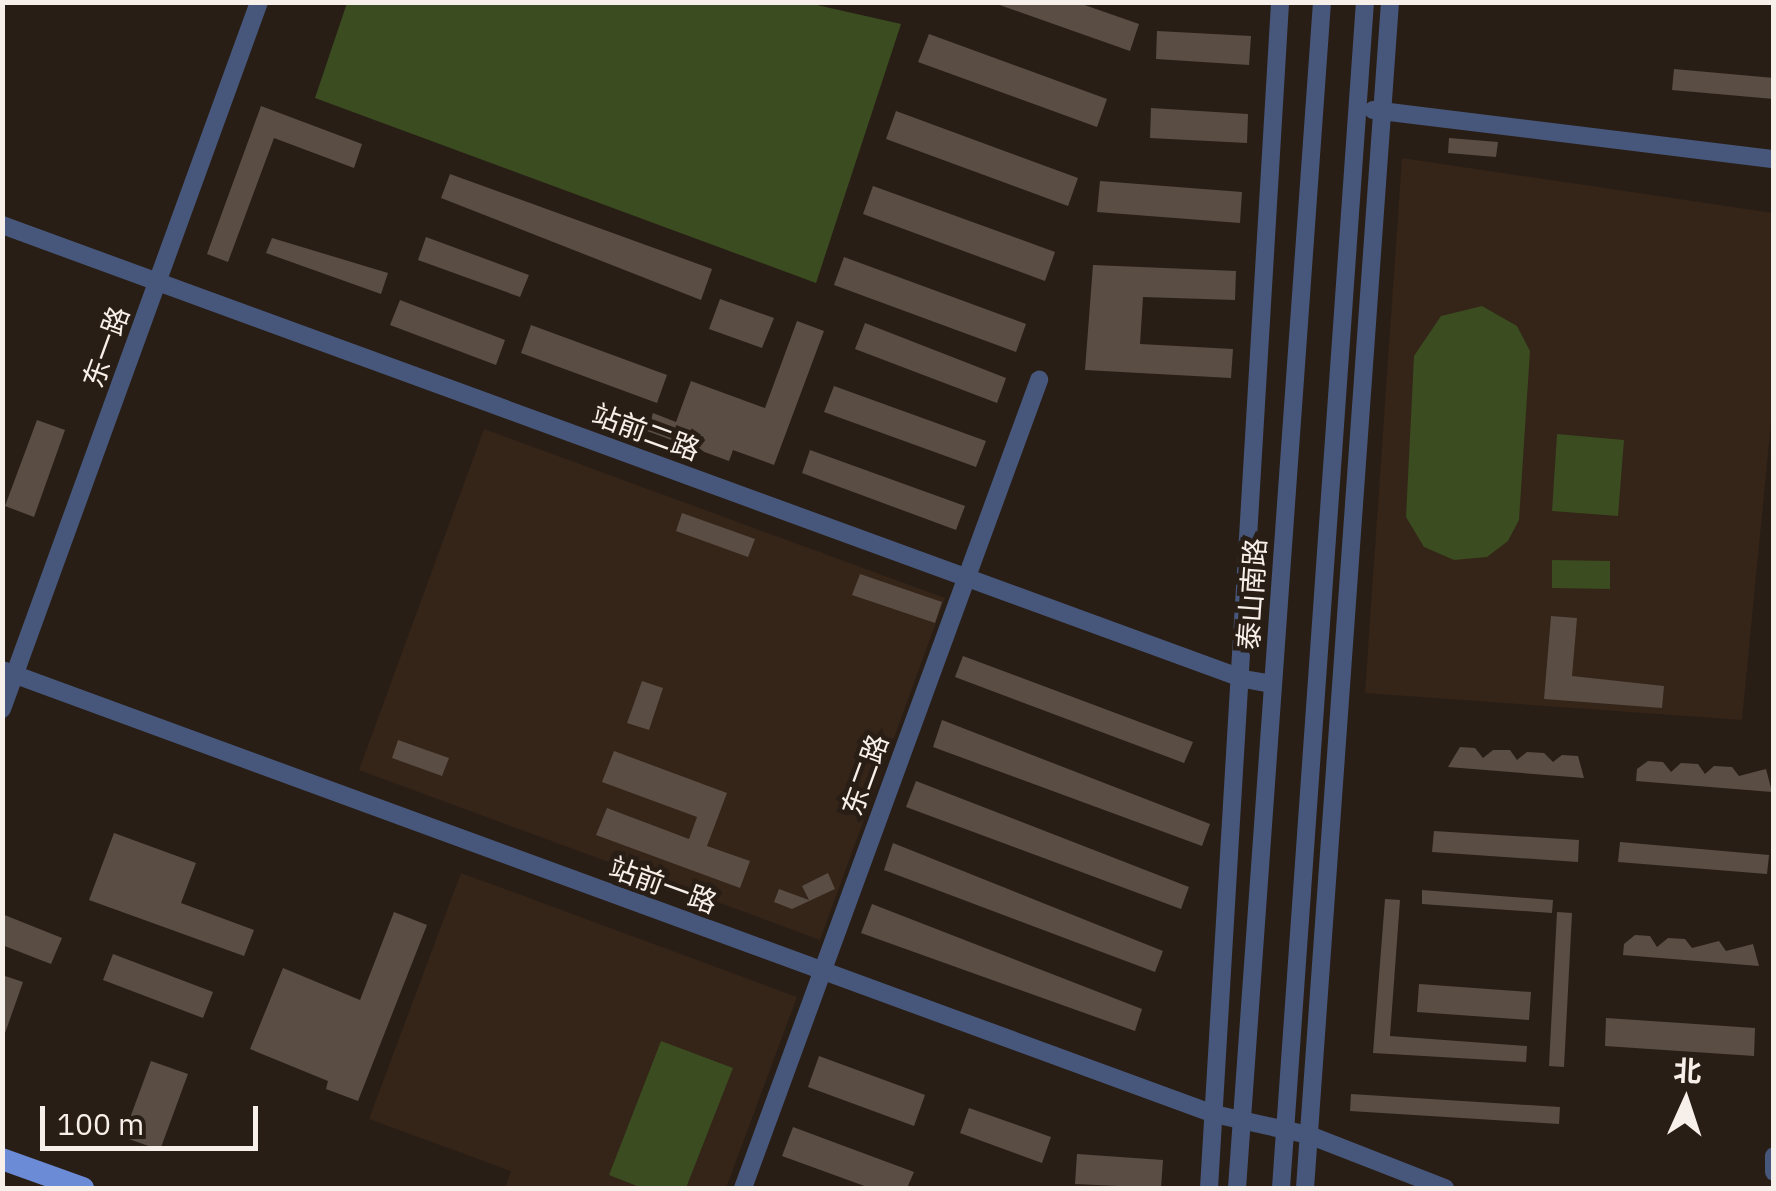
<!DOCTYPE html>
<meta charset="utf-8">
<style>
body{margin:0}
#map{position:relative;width:1776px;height:1191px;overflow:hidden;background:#291e16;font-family:"IBM Plex Sans","Noto Sans SC",sans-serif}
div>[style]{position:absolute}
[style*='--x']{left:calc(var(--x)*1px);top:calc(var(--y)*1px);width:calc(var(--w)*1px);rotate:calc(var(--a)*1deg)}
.built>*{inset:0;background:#352418}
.green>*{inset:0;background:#3a4c20}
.building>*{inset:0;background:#5a4d44}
.minor>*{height:18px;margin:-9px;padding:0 9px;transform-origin:9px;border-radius:9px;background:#47577b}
.major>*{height:22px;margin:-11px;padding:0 11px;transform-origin:11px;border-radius:11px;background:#6c8bd6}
span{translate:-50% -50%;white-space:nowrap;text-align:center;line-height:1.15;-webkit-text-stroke:9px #291e16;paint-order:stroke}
.street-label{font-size:28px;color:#f7efe9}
.frame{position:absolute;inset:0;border:5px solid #f7efe9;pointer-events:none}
.north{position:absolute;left:1636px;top:1051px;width:100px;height:100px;-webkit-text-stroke:8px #291e16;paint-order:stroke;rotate:3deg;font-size:28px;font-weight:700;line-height:40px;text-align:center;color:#f7efe9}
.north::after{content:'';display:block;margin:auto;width:35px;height:45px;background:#f7efe9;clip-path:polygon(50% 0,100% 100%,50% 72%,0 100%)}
.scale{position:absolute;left:40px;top:1106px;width:218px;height:45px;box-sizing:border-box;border:5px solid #f7efe9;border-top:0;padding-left:12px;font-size:30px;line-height:35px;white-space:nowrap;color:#f7efe9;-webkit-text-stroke:8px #291e16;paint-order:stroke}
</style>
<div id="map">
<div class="built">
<i style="clip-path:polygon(1402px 158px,1773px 213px,1773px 401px,1742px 720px,1365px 693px)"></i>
<i style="clip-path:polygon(484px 429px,945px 598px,820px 940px,359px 770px)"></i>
<i style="clip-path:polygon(461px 873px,797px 997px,726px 1188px,505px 1188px,511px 1171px,369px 1119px)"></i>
</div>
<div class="green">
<i style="clip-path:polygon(808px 3px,901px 24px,816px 283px,315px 98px,347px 3px)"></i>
<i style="clip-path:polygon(1482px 306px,1517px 326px,1530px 351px,1519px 520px,1508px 541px,1487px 557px,1454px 560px,1424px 547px,1406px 517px,1414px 356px,1441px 316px)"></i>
<i style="clip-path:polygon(1557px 434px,1624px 440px,1618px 516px,1552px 511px)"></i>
<i style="clip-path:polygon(1552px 560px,1610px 561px,1610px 589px,1552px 588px)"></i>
<i style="clip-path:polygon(661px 1041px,733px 1068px,686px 1188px,642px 1188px,609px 1175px)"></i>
</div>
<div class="building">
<i style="clip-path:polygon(991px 2px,1076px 2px,1139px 24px,1130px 51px)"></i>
<i style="clip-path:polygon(1157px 31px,1251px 36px,1249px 65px,1156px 59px)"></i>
<i style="clip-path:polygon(929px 34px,1107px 99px,1097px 127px,918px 62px)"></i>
<i style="clip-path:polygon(1674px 69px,1774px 78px,1774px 99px,1672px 90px)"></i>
<i style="clip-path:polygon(261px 106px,362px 144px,354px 168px,274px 138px,228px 262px,207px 254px)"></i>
<i style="clip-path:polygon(1151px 108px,1248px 114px,1247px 143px,1150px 138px)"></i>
<i style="clip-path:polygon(896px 111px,1078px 178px,1068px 206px,886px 139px)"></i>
<i style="clip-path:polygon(1449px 138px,1498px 142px,1496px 157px,1448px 153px)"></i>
<i style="clip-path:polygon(450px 174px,712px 269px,701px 300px,441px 198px)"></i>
<i style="clip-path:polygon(1100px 181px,1242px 192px,1240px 223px,1097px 212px)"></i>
<i style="clip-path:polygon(873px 186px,1055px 252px,1045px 281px,863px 214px)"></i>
<i style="clip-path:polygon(426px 237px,529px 275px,520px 297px,418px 260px)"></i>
<i style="clip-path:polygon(272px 238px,388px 273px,381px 294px,266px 253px)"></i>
<i style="clip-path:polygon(844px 257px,1026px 324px,1016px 352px,834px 285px)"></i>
<i style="clip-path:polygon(1093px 265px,1236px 271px,1235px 300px,1143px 297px,1140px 344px,1233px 349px,1231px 378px,1085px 370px)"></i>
<i style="clip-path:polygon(720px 299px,774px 318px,762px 348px,709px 329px)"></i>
<i style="clip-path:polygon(400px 300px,505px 340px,496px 365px,390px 325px)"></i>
<i style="clip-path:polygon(797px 321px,824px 331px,774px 465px,733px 450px,729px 461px,647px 431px,653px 413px,676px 422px,691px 381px,765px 408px)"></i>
<i style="clip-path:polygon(865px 323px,1006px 378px,997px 403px,855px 349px)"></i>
<i style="clip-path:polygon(531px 325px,667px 375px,657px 403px,521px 353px)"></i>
<i style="clip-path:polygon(834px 386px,986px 441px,976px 467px,824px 412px)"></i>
<i style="clip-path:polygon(37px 420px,65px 430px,34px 517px,5px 506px)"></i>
<i style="clip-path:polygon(810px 450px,965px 506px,956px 530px,802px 473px)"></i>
<i style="clip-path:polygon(682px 513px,755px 539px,748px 557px,676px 531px)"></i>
<i style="clip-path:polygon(860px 574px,942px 602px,935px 623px,852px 595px)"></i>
<i style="clip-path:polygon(1551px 616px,1577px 618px,1572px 676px,1664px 686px,1662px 708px,1544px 699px)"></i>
<i style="clip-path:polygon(963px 656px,1193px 742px,1184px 763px,955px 677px)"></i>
<i style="clip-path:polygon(642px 681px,663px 688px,649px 730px,627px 723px)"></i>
<i style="clip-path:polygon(942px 720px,1210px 824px,1202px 846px,933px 747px)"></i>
<i style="clip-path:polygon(398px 740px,449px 758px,442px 776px,392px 758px)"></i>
<i style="clip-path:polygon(1460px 747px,1475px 748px,1483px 758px,1493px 750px,1510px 750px,1517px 760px,1527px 752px,1544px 753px,1553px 762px,1562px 755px,1578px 756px,1584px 778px,1448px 767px)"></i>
<i style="clip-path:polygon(614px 751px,727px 793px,707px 846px,750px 861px,740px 888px,596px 835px,607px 808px,689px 839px,697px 817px,602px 782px)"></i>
<i style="clip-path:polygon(1648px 761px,1663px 762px,1671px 772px,1681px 763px,1698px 764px,1705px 774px,1714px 766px,1732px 767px,1739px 776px,1766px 769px,1772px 792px,1636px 781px,1637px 769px)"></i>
<i style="clip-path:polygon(916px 781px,1189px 887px,1181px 909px,906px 807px)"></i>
<i style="clip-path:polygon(1434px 831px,1579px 840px,1578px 862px,1432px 852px)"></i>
<i style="clip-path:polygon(114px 833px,196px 863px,181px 903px,254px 930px,244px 956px,89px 900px)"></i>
<i style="clip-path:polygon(1620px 842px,1769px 855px,1767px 874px,1618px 862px)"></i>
<i style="clip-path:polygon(893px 843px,1163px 951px,1155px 972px,884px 870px)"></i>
<i style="clip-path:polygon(828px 873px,835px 889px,792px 909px,774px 902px,779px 889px,809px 900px,802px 886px)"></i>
<i style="clip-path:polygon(1422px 890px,1553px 900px,1552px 913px,1422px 904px)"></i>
<i style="clip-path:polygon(1385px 899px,1400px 900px,1390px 1036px,1527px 1046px,1526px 1062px,1373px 1053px)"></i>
<i style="clip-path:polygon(872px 904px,1142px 1009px,1135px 1031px,861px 933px)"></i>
<i style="clip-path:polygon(394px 912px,427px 925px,358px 1101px,326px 1089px,328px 1081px,250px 1049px,283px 968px,360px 1000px)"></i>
<i style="clip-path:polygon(1557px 912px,1572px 913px,1564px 1067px,1549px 1066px)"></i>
<i style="clip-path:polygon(2px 914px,62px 938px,51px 964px,2px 945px)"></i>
<i style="clip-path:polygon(1635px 935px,1650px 936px,1657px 947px,1668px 938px,1685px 939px,1692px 948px,1719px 941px,1726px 951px,1753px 944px,1759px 966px,1623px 955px,1624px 944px)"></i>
<i style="clip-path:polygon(113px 954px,213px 992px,203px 1018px,103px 980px)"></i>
<i style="clip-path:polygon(2px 975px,23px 982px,4px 1036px,2px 1036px)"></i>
<i style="clip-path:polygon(1419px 984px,1531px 992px,1529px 1020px,1417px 1012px)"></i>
<i style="clip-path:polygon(1606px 1018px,1755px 1028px,1754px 1056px,1605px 1046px)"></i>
<i style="clip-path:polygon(819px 1056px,925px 1095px,914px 1126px,808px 1087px)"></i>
<i style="clip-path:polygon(151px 1061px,188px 1074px,160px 1150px,123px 1137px)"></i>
<i style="clip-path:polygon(1351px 1094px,1560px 1107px,1559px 1124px,1350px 1111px)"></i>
<i style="clip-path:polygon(969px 1108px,1051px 1137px,1042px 1163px,960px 1133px)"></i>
<i style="clip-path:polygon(793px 1127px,914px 1172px,907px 1188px,870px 1188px,782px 1156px)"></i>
<i style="clip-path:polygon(1077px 1154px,1163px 1160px,1161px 1188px,1075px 1184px)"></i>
</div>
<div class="minor">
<i style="--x:1373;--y:110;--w:404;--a:7"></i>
<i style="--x:2;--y:225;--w:1322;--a:20.08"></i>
<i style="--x:1244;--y:679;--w:29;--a:10"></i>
<i style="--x:2;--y:670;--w:1291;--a:20.12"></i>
<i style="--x:1214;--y:1114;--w:97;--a:12.5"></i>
<i style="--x:1309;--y:1135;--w:146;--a:21.3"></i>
<i style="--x:2;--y:709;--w:752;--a:-70.02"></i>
<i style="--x:1774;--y:1156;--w:16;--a:90"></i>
<i style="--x:743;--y:1188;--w:861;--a:-69.88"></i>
<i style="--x:1209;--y:1188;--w:1188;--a:-86.57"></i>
<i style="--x:1237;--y:1188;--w:1189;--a:-85.9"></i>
<i style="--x:1281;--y:1188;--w:1189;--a:-85.95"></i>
<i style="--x:1305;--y:1188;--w:1189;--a:-85.9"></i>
</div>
<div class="major">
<i style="--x:2;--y:1159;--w:86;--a:19.7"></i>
</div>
<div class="street-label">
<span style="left:106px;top:347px;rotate:-70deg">东一路</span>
<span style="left:646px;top:432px;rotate:20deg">站前二路</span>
<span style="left:1252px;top:594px;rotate:-86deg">泰山南路</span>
<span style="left:865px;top:775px;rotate:-70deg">东二路</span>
<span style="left:663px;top:885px;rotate:20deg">站前一路</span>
</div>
<div class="frame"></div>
<div class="north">北</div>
<div class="scale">100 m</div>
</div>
